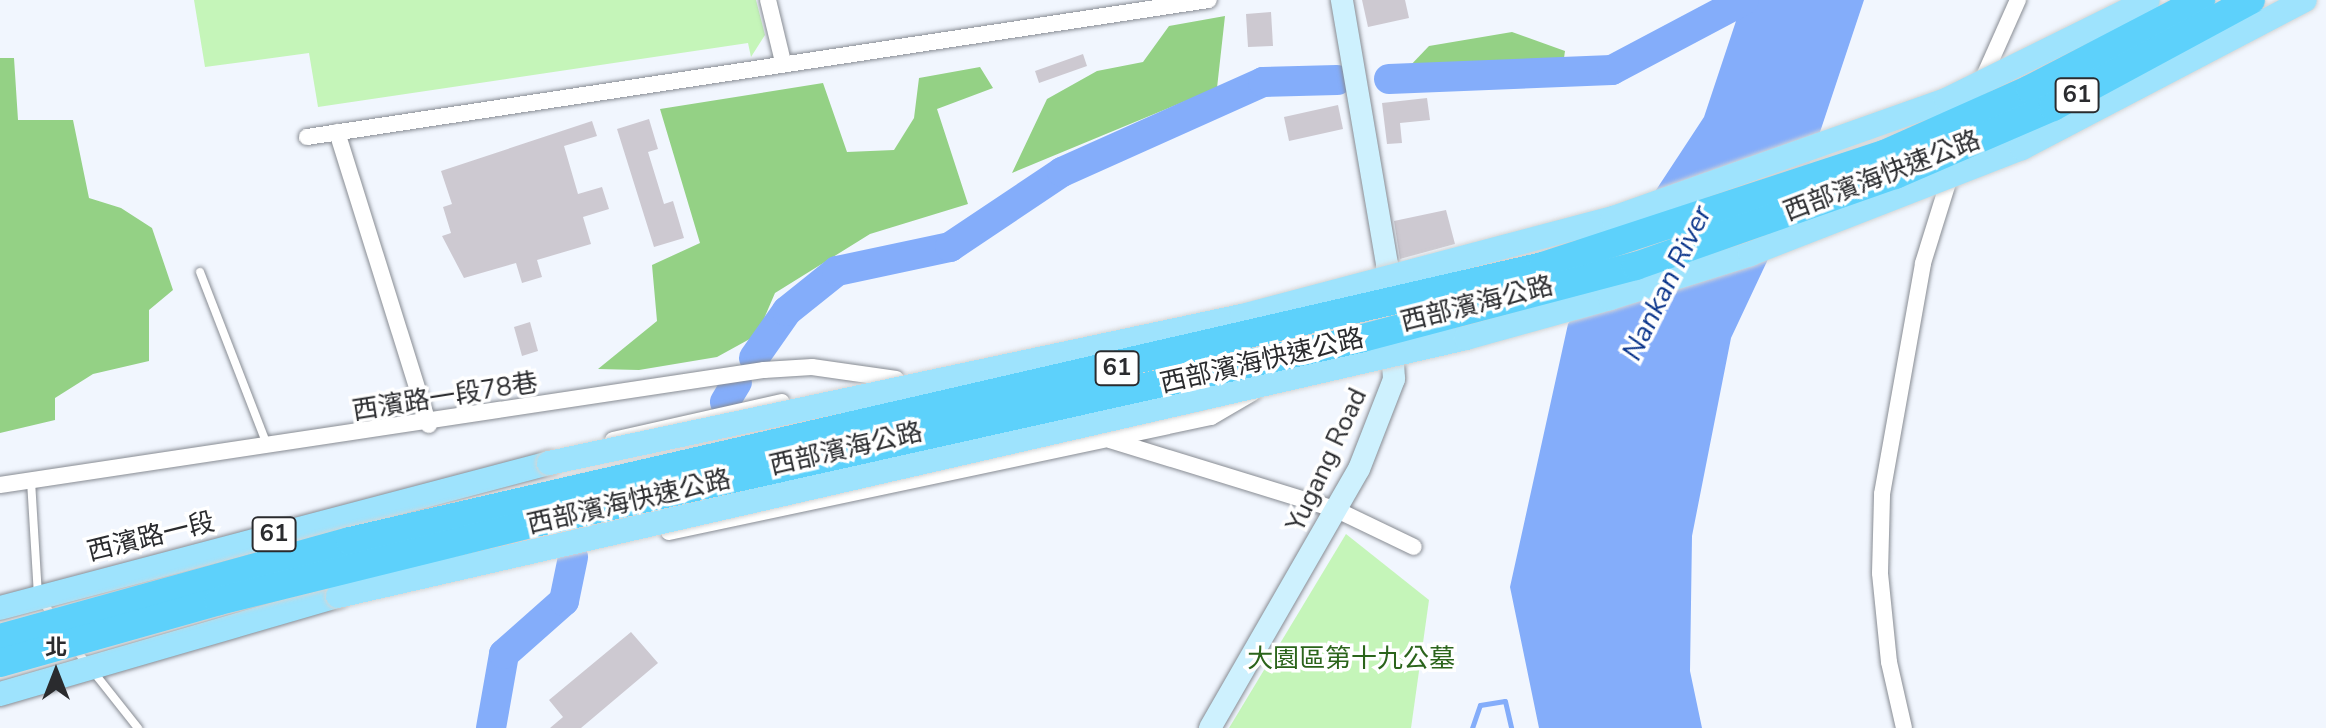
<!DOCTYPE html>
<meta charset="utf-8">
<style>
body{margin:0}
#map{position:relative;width:2326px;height:728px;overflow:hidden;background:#f1f6fe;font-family:"Nunito Sans","Noto Sans TC",sans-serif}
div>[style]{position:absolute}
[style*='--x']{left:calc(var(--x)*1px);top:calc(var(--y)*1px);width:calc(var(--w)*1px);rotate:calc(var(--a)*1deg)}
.green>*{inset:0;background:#c5f5b9}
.forest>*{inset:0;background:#94d185}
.water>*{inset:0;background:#84adfa}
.stream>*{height:5px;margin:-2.5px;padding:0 2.5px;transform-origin:2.5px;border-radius:2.5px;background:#84adfa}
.river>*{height:30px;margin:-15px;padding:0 15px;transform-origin:15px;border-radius:15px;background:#84adfa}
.building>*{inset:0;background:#cdc9d1}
.roads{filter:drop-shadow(0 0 2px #888c93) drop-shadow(0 0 2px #888c93)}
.lane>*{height:8px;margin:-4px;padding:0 4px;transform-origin:4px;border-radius:4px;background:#fff}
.street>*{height:16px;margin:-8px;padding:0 8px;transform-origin:8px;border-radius:8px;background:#fff}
.secondary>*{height:22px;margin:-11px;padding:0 11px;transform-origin:11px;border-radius:11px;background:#cef1fe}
.primary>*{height:24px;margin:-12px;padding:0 12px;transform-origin:12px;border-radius:12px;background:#9ee3fd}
.bridges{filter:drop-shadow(0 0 2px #d4d5d5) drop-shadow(0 0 2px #d4d5d5)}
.primary-bridge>*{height:24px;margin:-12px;padding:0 12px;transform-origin:12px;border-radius:12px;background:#9ee3fd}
.highway-bridge>*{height:28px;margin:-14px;padding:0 14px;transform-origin:14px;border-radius:14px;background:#5dd1fb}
span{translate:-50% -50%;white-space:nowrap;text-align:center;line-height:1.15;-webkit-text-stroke:7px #fff;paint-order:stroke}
.shield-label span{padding:2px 6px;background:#fff;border:2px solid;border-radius:6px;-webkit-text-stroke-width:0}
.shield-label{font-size:24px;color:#2a2b2e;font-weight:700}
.street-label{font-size:26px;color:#2a2b2e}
.park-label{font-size:26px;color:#2b641b}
.water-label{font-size:28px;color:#0b358b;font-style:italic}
.north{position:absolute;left:16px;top:632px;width:80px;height:80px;-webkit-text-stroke:6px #fff;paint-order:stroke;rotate:0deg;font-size:22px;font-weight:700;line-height:32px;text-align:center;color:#2a2b2e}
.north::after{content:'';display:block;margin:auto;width:28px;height:36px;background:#2a2b2e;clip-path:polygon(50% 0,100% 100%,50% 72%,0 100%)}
</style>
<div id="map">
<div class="green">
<i style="clip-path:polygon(194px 0,756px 0,765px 35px,751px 57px,748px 43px,318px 107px,309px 53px,205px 67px)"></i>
<i style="clip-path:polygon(1346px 534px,1429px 600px,1411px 728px,1229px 728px)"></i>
</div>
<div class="forest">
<i style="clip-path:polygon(1225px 16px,1217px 88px,1012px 173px,1047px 99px,1097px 71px,1143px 62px,1169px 26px)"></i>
<i style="clip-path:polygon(1512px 32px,1565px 51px,1563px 65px,1407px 69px,1429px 46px)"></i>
<i style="clip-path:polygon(0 58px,14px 58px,18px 120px,73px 120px,89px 198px,121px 208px,152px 228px,173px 290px,149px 310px,149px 361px,93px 374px,55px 398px,55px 420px,0 433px)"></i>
<i style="clip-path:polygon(980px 67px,993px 88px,937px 109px,968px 204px,870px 234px,775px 293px,757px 335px,717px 357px,639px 370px,598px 369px,657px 321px,652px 265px,700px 243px,660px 109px,823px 83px,847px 152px,894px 150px,914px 118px,919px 78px)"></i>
</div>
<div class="water">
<i style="clip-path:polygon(1743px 0,1864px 0,1801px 189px,1731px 338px,1692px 536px,1690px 671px,1702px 728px,1539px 728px,1510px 587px,1568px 324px,1704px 117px)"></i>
</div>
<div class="stream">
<i style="--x:1472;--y:728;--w:24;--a:-71"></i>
<i style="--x:1480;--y:705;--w:25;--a:-9"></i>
<i style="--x:1505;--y:701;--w:28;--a:77"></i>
</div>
<div class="river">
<i style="--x:1389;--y:79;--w:223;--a:-2.3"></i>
<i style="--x:1612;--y:70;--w:149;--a:-27.9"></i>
<i style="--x:754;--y:358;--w:57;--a:-54.9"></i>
<i style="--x:787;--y:311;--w:64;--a:-38.7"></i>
<i style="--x:837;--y:271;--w:116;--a:-12"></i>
<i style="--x:950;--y:247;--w:135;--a:-33.8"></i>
<i style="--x:1062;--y:172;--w:220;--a:-24.1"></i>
<i style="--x:1263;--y:82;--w:74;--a:-1.5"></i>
<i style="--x:725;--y:402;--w:23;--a:-59"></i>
<i style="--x:491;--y:728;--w:75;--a:-80"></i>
<i style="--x:504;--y:654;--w:80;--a:-41.5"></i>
<i style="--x:564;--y:601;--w:45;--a:-78.4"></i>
</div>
<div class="building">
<i style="clip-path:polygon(1362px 0,1405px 0,1409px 18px,1368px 27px)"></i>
<i style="clip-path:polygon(1271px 12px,1273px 46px,1248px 47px,1246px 14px)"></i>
<i style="clip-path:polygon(1083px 54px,1087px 66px,1039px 83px,1035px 71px)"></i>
<i style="clip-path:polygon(1427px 98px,1430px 120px,1400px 123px,1402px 143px,1387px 144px,1382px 103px)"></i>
<i style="clip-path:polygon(1338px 105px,1343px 129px,1289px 141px,1284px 117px)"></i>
<i style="clip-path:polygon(649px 119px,658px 149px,648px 152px,664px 204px,673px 201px,684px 238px,654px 247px,617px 129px)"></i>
<i style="clip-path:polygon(592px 121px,597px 136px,564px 146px,578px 194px,602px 187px,609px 209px,583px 217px,591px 244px,537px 260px,542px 277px,522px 283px,516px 263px,464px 278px,442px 236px,451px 233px,443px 207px,452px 204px,441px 171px)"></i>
<i style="clip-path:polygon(1446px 210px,1455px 244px,1400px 259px,1394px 221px)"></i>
<i style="clip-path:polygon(530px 322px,538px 351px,522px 356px,514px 327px)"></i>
<i style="clip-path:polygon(631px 632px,658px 663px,581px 728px,550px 728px,563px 717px,549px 700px)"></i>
</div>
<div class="roads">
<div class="lane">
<i style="--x:200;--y:272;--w:186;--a:68.8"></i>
<i style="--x:31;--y:481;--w:114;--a:86.5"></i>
<i style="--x:38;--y:595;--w:28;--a:55"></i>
<i style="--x:73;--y:646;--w:105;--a:51.6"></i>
</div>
<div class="street">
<i style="--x:768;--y:0;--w:64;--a:76.4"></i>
<i style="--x:1981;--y:83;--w:91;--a:-66"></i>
<i style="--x:337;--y:132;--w:307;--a:72.6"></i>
<i style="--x:307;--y:137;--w:912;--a:-8.64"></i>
<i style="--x:613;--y:440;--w:173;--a:-12.7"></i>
<i style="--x:1110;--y:440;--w:238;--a:17.1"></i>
<i style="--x:1337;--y:510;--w:85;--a:25.7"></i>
<i style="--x:0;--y:485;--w:773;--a:-8.56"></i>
<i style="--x:764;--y:370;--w:48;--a:-3.6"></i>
<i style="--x:812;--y:367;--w:85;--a:8.1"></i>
<i style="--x:669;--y:532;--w:554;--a:-11.98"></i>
<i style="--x:1211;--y:417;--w:48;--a:-30.3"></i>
<i style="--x:1904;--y:728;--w:68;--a:-102.8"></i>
<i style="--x:1889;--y:662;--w:89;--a:-95.8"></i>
<i style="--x:1880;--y:573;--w:79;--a:-88.5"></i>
<i style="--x:1882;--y:494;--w:235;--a:-79.9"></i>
<i style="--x:1923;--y:263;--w:94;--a:-72.7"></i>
</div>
<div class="secondary">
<i style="--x:1210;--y:728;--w:299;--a:-60.1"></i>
<i style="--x:1359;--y:469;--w:97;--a:-68.7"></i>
<i style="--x:1394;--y:379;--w:115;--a:-93.5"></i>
<i style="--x:1387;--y:264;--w:268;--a:-99.7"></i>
</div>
<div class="primary">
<i style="--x:0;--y:608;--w:568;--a:-14.79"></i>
<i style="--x:0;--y:694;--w:352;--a:-16.2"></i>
</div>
</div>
<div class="bridges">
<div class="primary-bridge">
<i style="--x:549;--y:463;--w:708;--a:-11.98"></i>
<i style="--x:1242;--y:316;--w:384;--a:-14.8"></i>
<i style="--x:1613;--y:218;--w:353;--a:-19.5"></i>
<i style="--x:1946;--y:100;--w:225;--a:-26.3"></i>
<i style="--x:338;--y:596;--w:1157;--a:-12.88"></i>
<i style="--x:1466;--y:338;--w:149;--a:-15.5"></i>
<i style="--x:1610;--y:298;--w:147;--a:-17.4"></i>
<i style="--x:1750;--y:254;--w:292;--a:-21.3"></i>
<i style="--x:2022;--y:148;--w:319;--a:-27.6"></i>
</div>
<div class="highway-bridge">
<i style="--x:0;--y:638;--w:363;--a:-15.5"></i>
<i style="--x:350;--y:541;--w:1224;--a:-12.98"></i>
<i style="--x:1543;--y:266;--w:359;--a:-18.2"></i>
<i style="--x:1884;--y:154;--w:160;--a:-24"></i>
<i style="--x:2030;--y:89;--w:193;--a:-27.5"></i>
<i style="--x:0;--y:663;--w:228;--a:-15.8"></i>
<i style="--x:219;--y:601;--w:325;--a:-13.9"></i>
<i style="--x:535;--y:523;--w:848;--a:-12.59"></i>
<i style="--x:1363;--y:338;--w:282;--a:-14.8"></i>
<i style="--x:1636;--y:266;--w:275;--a:-19.4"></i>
<i style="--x:1895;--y:175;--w:172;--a:-23.3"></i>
<i style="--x:2053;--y:107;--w:225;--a:-28.4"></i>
</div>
</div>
<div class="shield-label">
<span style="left:2077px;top:95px">61</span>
<span style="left:1117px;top:368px">61</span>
<span style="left:274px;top:534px">61</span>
</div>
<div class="street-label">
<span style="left:1882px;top:176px;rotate:-21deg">西部濱海快速公路</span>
<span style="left:1477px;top:304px;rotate:-14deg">西部濱海公路</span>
<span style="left:1262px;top:361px;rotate:-13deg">西部濱海快速公路</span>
<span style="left:445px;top:397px;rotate:-9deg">西濱路一段78巷</span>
<span style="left:846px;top:449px;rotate:-13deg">西部濱海公路</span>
<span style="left:1327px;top:460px;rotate:-65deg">Yugang Road</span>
<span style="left:629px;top:502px;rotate:-13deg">西部濱海快速公路</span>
<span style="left:151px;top:537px;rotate:-14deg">西濱路一段</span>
</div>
<div class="park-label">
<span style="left:1351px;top:659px">大園區第十九公墓</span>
</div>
<div class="water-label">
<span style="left:1667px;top:283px;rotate:-64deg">Nankan River</span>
</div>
<div class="north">北</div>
</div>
